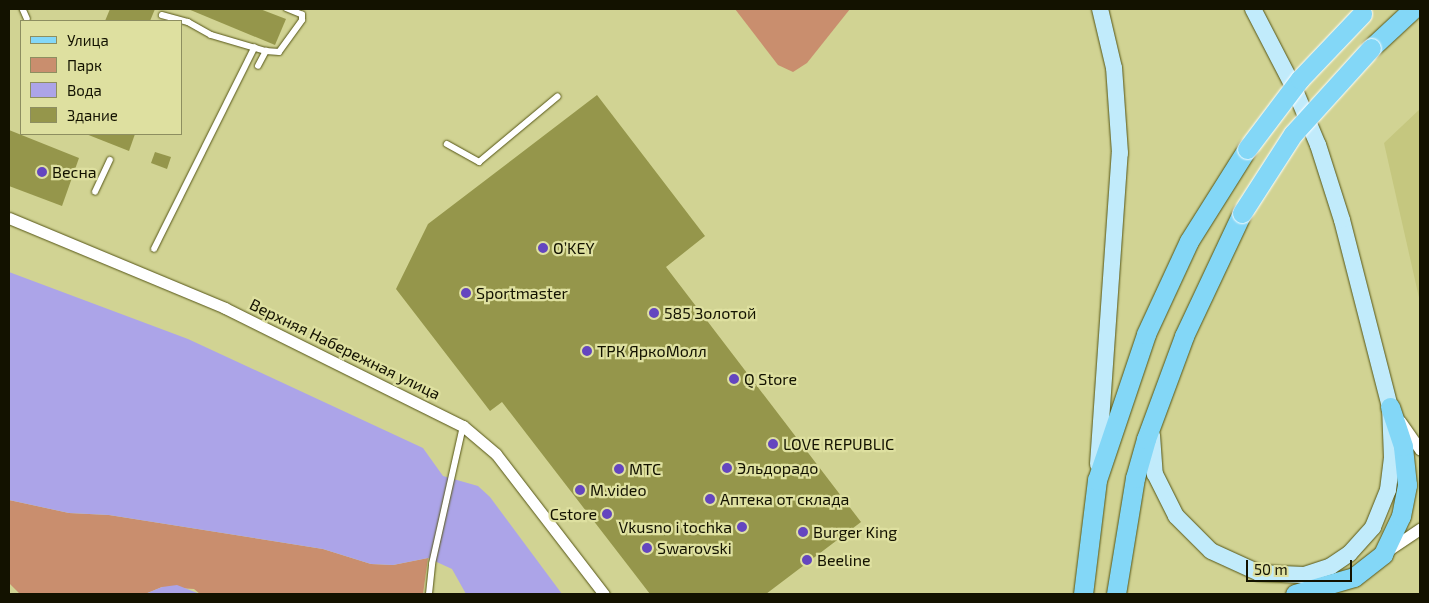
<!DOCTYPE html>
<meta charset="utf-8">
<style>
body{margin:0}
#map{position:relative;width:1429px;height:603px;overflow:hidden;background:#d1d393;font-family:"Exo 2",sans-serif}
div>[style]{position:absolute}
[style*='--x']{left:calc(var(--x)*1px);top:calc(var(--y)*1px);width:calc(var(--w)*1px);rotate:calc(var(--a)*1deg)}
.built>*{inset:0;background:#c5c77f}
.green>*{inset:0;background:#c98e6e}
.water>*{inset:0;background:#aca4e8}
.building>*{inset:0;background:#95964b}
.roads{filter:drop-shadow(0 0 1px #555515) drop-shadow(0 0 1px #555515)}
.service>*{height:5.5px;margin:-2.75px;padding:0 2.75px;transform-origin:2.75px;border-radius:2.75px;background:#fff}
.minor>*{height:11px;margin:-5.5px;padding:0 5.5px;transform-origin:5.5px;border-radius:5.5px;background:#fff}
.secondary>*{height:16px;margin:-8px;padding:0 8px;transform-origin:8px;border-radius:8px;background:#c1ebfb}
.primary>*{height:19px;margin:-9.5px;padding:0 9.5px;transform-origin:9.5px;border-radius:9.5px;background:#83d7f7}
.bridges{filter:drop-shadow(0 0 1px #fff) drop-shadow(0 0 1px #fff)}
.primary-bridge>*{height:19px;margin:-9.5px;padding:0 9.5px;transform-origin:9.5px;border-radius:9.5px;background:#83d7f7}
.dots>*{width:14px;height:14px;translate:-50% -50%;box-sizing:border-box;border:2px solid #dee0a0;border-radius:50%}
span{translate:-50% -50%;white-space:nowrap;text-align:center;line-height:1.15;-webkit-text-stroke:4.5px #dee0a0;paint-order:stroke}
.poi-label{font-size:16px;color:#131200}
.left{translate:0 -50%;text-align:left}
.right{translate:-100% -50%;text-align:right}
.street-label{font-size:16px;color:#131200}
.frame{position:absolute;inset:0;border:10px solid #131200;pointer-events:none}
.legend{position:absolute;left:20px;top:20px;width:162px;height:115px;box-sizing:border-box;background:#dee0a0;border:1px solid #8d8e60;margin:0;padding:6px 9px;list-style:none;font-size:15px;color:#131200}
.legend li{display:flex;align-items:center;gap:10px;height:25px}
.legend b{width:25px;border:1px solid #8d8e60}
.scale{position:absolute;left:1246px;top:560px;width:106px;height:22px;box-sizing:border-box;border:2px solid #131200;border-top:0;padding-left:6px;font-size:15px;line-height:18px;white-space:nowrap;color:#131200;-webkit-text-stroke:4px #dee0a0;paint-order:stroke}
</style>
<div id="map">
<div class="built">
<i style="clip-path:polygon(1420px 109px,1420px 302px,1384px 143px)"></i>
</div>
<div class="green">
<i style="clip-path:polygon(735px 9px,850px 9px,807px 63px,793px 72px,778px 65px)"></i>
<i style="clip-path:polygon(9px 500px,69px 513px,109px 515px,323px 549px,371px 564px,393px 565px,428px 558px,423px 594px,200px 594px,194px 589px,162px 587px,145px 594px,20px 594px,9px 583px)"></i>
</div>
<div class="water">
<i style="clip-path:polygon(9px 272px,188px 339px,423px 448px,443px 476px,478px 486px,490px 497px,562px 594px,466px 594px,452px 569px,428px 558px,393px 565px,371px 564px,323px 549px,109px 515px,69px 513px,9px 500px)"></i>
<i style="clip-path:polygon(177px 585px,200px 594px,145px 594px,162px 587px)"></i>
</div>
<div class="building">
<i style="clip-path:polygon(110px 9px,155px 9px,150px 21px,105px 21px)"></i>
<i style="clip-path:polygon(188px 9px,260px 9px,286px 19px,275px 45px)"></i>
<i style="clip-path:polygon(597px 95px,705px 236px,666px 267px,861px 522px,766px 594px,650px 594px,502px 402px,490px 411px,396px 289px,428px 224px)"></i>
<i style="clip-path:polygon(9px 130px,79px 158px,62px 206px,9px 186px)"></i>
<i style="clip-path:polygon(86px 134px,135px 134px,129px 151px)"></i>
<i style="clip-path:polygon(155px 152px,171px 157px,167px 169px,151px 163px)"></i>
</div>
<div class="roads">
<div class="service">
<i style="--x:23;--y:9;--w:10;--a:66"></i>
<i style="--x:162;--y:15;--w:27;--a:15"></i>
<i style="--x:188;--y:22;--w:26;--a:29"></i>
<i style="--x:211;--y:35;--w:57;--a:16.2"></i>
<i style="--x:258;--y:66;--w:17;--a:-62"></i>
<i style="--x:266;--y:51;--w:13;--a:4"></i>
<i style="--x:279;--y:52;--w:39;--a:-54"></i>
<i style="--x:302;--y:20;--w:5;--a:-90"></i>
<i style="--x:302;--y:15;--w:16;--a:-158"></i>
<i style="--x:447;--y:144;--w:37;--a:29"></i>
<i style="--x:479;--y:162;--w:102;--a:-39.8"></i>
<i style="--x:95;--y:192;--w:35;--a:-65"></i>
<i style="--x:154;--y:249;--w:225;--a:-63.5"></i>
<i style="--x:429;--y:594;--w:30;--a:-84"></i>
<i style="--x:432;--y:564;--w:141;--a:-77.3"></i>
</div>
<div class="minor">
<i style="--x:9;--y:218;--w:234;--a:22.6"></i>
<i style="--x:225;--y:308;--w:266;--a:26.4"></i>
<i style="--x:463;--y:426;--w:43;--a:40.3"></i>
<i style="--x:496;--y:454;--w:177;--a:52.4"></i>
<i style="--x:1400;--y:421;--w:35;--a:55"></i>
<i style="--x:1387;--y:551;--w:40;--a:-34"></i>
</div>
<div class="secondary">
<i style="--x:1152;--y:435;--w:39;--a:86"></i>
<i style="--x:1155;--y:474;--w:47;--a:63.4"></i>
<i style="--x:1176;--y:516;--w:49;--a:45"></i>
<i style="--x:1211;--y:551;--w:53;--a:24.6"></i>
<i style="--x:1259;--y:573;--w:45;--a:2.5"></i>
<i style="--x:1304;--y:575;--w:28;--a:-18"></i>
<i style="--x:1331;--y:566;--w:22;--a:-34"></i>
<i style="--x:1349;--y:554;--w:36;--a:-48"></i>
<i style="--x:1373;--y:527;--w:40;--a:-68"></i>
<i style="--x:1388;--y:490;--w:32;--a:-83"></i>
<i style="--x:1392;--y:458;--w:51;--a:-92.2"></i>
<i style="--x:1390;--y:407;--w:193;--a:-104.4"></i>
<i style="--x:1342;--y:220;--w:79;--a:-107.7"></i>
<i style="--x:1318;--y:145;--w:62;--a:-112.8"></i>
<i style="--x:1294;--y:88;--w:89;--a:-117.4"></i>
<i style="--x:1098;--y:464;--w:312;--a:-86"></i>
<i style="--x:1120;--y:153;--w:85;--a:-94"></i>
<i style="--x:1114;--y:68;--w:61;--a:-103.3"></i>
</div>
<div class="primary">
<i style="--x:1371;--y:48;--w:57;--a:-42.9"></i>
<i style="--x:1083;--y:594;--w:115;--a:-83"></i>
<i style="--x:1097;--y:480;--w:154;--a:-71.4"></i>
<i style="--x:1146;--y:334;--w:102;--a:-65.2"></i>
<i style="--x:1189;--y:241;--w:109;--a:-57.8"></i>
<i style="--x:1116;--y:594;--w:118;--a:-80.7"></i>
<i style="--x:1135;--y:478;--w:41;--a:-74.2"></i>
<i style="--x:1146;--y:439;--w:110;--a:-69.7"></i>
<i style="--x:1184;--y:336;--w:136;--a:-64.8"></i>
<i style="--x:1295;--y:594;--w:61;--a:-16.1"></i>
<i style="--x:1354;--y:577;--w:37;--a:-38"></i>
<i style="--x:1383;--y:554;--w:42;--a:-64.7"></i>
<i style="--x:1401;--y:516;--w:32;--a:-79"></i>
<i style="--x:1407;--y:485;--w:39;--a:-96"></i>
<i style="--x:1403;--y:446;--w:41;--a:-108.4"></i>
</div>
</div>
<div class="bridges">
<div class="primary-bridge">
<i style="--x:1247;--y:149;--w:88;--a:-52.9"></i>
<i style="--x:1300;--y:79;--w:90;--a:-46.4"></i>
<i style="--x:1242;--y:213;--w:94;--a:-57.2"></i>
<i style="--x:1293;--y:134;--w:116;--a:-47.8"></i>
</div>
</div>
<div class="dots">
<i style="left:42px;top:172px;background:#6446bf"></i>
<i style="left:543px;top:248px;background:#6446bf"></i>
<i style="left:466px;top:293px;background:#6446bf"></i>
<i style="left:654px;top:313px;background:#6446bf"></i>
<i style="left:587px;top:351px;background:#6446bf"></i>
<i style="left:734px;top:379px;background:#6446bf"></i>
<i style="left:773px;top:444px;background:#6446bf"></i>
<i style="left:727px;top:468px;background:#6446bf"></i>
<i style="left:619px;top:469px;background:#6446bf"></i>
<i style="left:580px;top:490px;background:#6446bf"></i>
<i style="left:710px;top:499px;background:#6446bf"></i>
<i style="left:607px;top:514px;background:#6446bf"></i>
<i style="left:742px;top:527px;background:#6446bf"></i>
<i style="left:803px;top:532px;background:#6446bf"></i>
<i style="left:647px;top:548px;background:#6446bf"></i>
<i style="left:807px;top:560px;background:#6446bf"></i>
</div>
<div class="poi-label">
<span class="left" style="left:52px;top:172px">Весна</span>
<span class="left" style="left:553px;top:248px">O’KEY</span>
<span class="left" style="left:476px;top:293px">Sportmaster</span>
<span class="left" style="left:664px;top:313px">585 Золотой</span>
<span class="left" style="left:597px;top:351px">ТРК ЯркоМолл</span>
<span class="left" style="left:744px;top:379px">Q Store</span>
<span class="left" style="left:783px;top:444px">LOVE REPUBLIC</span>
<span class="left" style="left:737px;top:468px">Эльдорадо</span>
<span class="left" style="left:629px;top:469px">МТС</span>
<span class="left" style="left:590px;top:490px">M.video</span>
<span class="left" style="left:720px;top:499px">Аптека от склада</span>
<span class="right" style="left:597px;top:514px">Cstore</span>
<span class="right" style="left:732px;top:527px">Vkusno i tochka</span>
<span class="left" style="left:813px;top:532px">Burger King</span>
<span class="left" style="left:657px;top:548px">Swarovski</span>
<span class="left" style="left:817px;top:560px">Beeline</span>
</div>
<div class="street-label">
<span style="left:345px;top:349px;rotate:26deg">Верхняя Набережная улица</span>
</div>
<div class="frame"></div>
<ul class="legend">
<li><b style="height:6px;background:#83d7f7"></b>Улица</li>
<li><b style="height:14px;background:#c98e6e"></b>Парк</li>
<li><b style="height:14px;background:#aca4e8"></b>Вода</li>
<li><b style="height:14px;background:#95964b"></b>Здание</li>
</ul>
<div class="scale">50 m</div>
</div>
